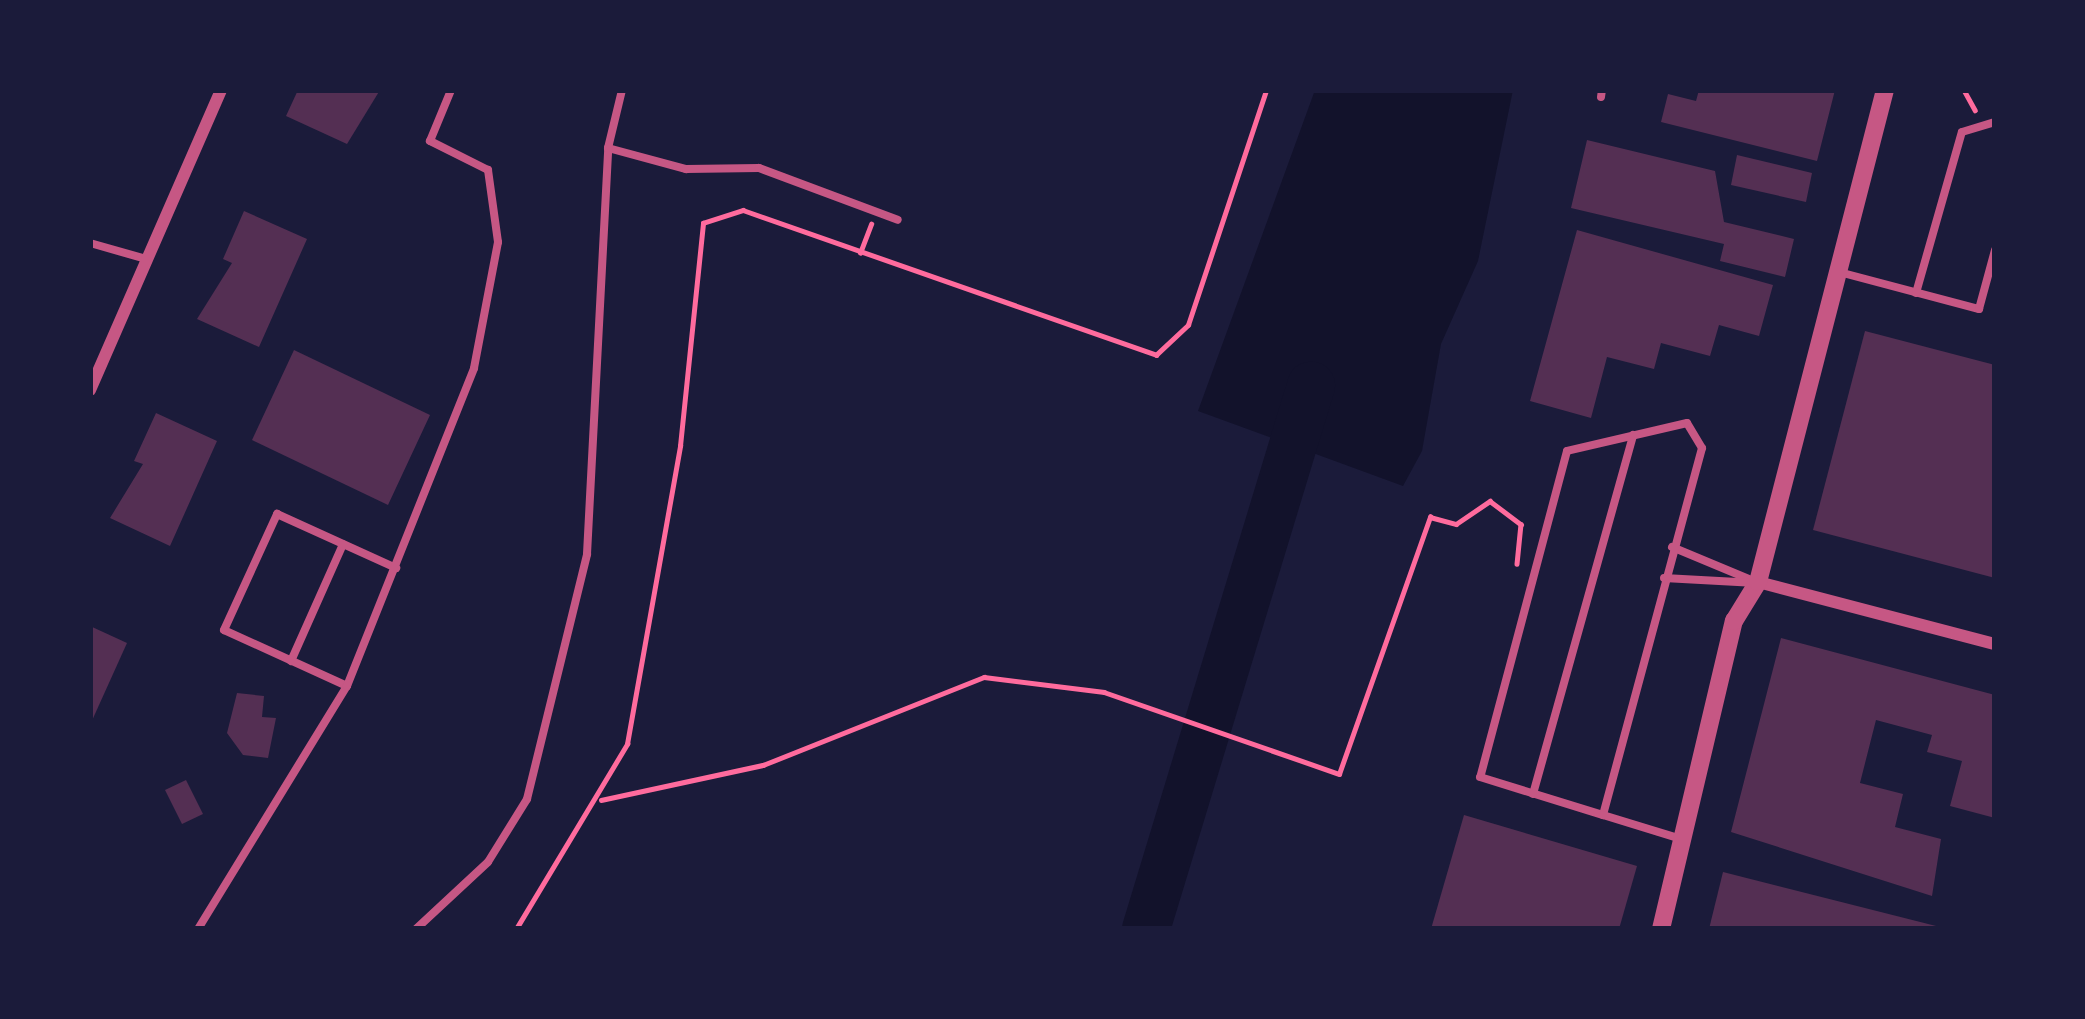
<!DOCTYPE html>
<style>
body{margin:0}
#map{position:relative;width:2085px;height:1019px;overflow:hidden;background:#1b1b3a;font-family:"Crimson Pro",serif}
div>[style]{position:absolute}
[style*='--x']{left:calc(var(--x)*1px);top:calc(var(--y)*1px);width:calc(var(--w)*1px);rotate:calc(var(--a)*1deg)}
.water>*{inset:0;background:#12122b}
.river>*{height:48px;margin:-24px;padding:0 24px;transform-origin:24px;border-radius:24px;background:#12122b}
.building>*{inset:0;background:#542f53}
.path>*{height:4.5px;margin:-2.25px;padding:0 2.25px;transform-origin:2.25px;border-radius:2.25px;background:#ff6b9d}
.service>*{height:8px;margin:-4px;padding:0 4px;transform-origin:4px;border-radius:4px;background:#c65784}
.minor>*{height:12px;margin:-6px;padding:0 6px;transform-origin:6px;border-radius:6px;background:#c65784}
.tertiary>*{height:18px;margin:-9px;padding:0 9px;transform-origin:9px;border-radius:9px;background:#c65784}
span{translate:-50% -50%;white-space:nowrap;text-align:center;line-height:1.15;-webkit-text-stroke:12px #1b1b3a;paint-order:stroke}
.frame{position:absolute;inset:0;border:93px solid #1b1b3a;pointer-events:none}
</style>
<div id="map">
<div class="water">
<i style="clip-path:polygon(1315px 90px,1513px 90px,1478px 261px,1441px 344px,1422px 451px,1403px 486px,1198px 411px)"></i>
</div>
<div class="river">
<i style="--x:1146;--y:929;--w:568;--a:-73.1"></i>
</div>
<div class="building">
<i style="clip-path:polygon(298px 90px,380px 90px,347px 144px,286px 116px)"></i>
<i style="clip-path:polygon(1699px 90px,1835px 90px,1817px 161px,1661px 122px,1668px 94px,1696px 101px)"></i>
<i style="clip-path:polygon(1587px 140px,1715px 171px,1724px 222px,1794px 239px,1785px 277px,1720px 261px,1724px 244px,1571px 208px)"></i>
<i style="clip-path:polygon(1737px 155px,1812px 173px,1806px 202px,1731px 185px)"></i>
<i style="clip-path:polygon(244px 211px,307px 239px,259px 347px,197px 319px,232px 263px,223px 259px)"></i>
<i style="clip-path:polygon(1577px 230px,1773px 285px,1759px 336px,1719px 325px,1710px 356px,1661px 343px,1654px 369px,1607px 357px,1591px 418px,1530px 401px)"></i>
<i style="clip-path:polygon(1865px 331px,1995px 365px,1995px 578px,1813px 530px)"></i>
<i style="clip-path:polygon(294px 350px,430px 415px,388px 505px,252px 440px)"></i>
<i style="clip-path:polygon(156px 413px,217px 441px,170px 546px,110px 518px,143px 464px,134px 461px)"></i>
<i style="clip-path:polygon(90px 626px,127px 643px,90px 725px)"></i>
<i style="clip-path:polygon(1781px 638px,1995px 695px,1995px 818px,1950px 806px,1962px 761px,1927px 752px,1932px 735px,1876px 720px,1860px 783px,1903px 794px,1895px 827px,1941px 839px,1932px 896px,1731px 832px)"></i>
<i style="clip-path:polygon(237px 693px,264px 696px,262px 717px,276px 718px,268px 758px,243px 755px,227px 733px)"></i>
<i style="clip-path:polygon(186px 780px,203px 814px,182px 824px,165px 790px)"></i>
<i style="clip-path:polygon(1464px 815px,1637px 866px,1619px 929px,1431px 929px)"></i>
<i style="clip-path:polygon(1723px 872px,1940px 927px,1940px 929px,1709px 929px)"></i>
</div>
<div class="path">
<i style="--x:1964;--y:90;--w:23;--a:61"></i>
<i style="--x:860;--y:253;--w:31;--a:-69"></i>
<i style="--x:601;--y:800;--w:166;--a:-12.2"></i>
<i style="--x:763;--y:765;--w:238;--a:-21.7"></i>
<i style="--x:984;--y:677;--w:121;--a:7.1"></i>
<i style="--x:1104;--y:692;--w:249;--a:19.2"></i>
<i style="--x:1339;--y:774;--w:273;--a:-70.5"></i>
<i style="--x:1430;--y:517;--w:27;--a:15"></i>
<i style="--x:1456;--y:524;--w:41;--a:-34.1"></i>
<i style="--x:1490;--y:501;--w:39;--a:37"></i>
<i style="--x:1521;--y:524;--w:40;--a:95.7"></i>
<i style="--x:516;--y:929;--w:216;--a:-59"></i>
<i style="--x:627;--y:744;--w:303;--a:-79.9"></i>
<i style="--x:680;--y:446;--w:224;--a:-84.1"></i>
<i style="--x:703;--y:223;--w:42;--a:-18"></i>
<i style="--x:743;--y:210;--w:438;--a:19.3"></i>
<i style="--x:1156;--y:355;--w:44;--a:-43.2"></i>
<i style="--x:1188;--y:325;--w:248;--a:-71.6"></i>
</div>
<div class="service">
<i style="--x:1601;--y:97;--w:7;--a:-82"></i>
<i style="--x:608;--y:148;--w:81;--a:15.1"></i>
<i style="--x:686;--y:169;--w:73;--a:-0.8"></i>
<i style="--x:759;--y:168;--w:148;--a:20.5"></i>
<i style="--x:90;--y:243;--w:58;--a:15.9"></i>
<i style="--x:1839;--y:272;--w:145;--a:14.8"></i>
<i style="--x:1979;--y:309;--w:61;--a:-74.8"></i>
<i style="--x:1916;--y:293;--w:167;--a:-74.1"></i>
<i style="--x:1962;--y:132;--w:34;--a:-17"></i>
<i style="--x:1672;--y:547;--w:91;--a:22.6"></i>
<i style="--x:1664;--y:578;--w:92;--a:3.1"></i>
<i style="--x:291;--y:661;--w:128;--a:-66"></i>
<i style="--x:347;--y:686;--w:135;--a:-155.5"></i>
<i style="--x:224;--y:630;--w:128;--a:-65.4"></i>
<i style="--x:277;--y:514;--w:131;--a:24.4"></i>
<i style="--x:1533;--y:794;--w:373;--a:-74.4"></i>
<i style="--x:1603;--y:815;--w:380;--a:-74.9"></i>
<i style="--x:1702;--y:448;--w:29;--a:-121"></i>
<i style="--x:1687;--y:423;--w:123;--a:166.9"></i>
<i style="--x:1567;--y:451;--w:337;--a:104.9"></i>
<i style="--x:1480;--y:777;--w:129;--a:17.2"></i>
<i style="--x:1603;--y:815;--w:78;--a:17"></i>
<i style="--x:198;--y:929;--w:285;--a:-58.5"></i>
<i style="--x:347;--y:686;--w:342;--a:-68.2"></i>
<i style="--x:474;--y:368;--w:128;--a:-79.2"></i>
<i style="--x:498;--y:242;--w:73;--a:-97.9"></i>
<i style="--x:488;--y:170;--w:65;--a:-153.4"></i>
<i style="--x:430;--y:141;--w:55;--a:-67.6"></i>
<i style="--x:416;--y:929;--w:98;--a:-42.9"></i>
<i style="--x:488;--y:862;--w:74;--a:-58.2"></i>
<i style="--x:527;--y:799;--w:252;--a:-76.2"></i>
<i style="--x:587;--y:554;--w:407;--a:-87"></i>
<i style="--x:608;--y:148;--w:60;--a:-76.4"></i>
</div>
<div class="minor">
<i style="--x:90;--y:390;--w:327;--a:-66.4"></i>
<i style="--x:1758;--y:582;--w:245;--a:14.7"></i>
</div>
<div class="tertiary">
<i style="--x:1661;--y:929;--w:317;--a:-76.7"></i>
<i style="--x:1734;--y:621;--w:46;--a:-58.4"></i>
<i style="--x:1758;--y:582;--w:508;--a:-75.53"></i>
</div>
<div class="frame"></div>
</div>
